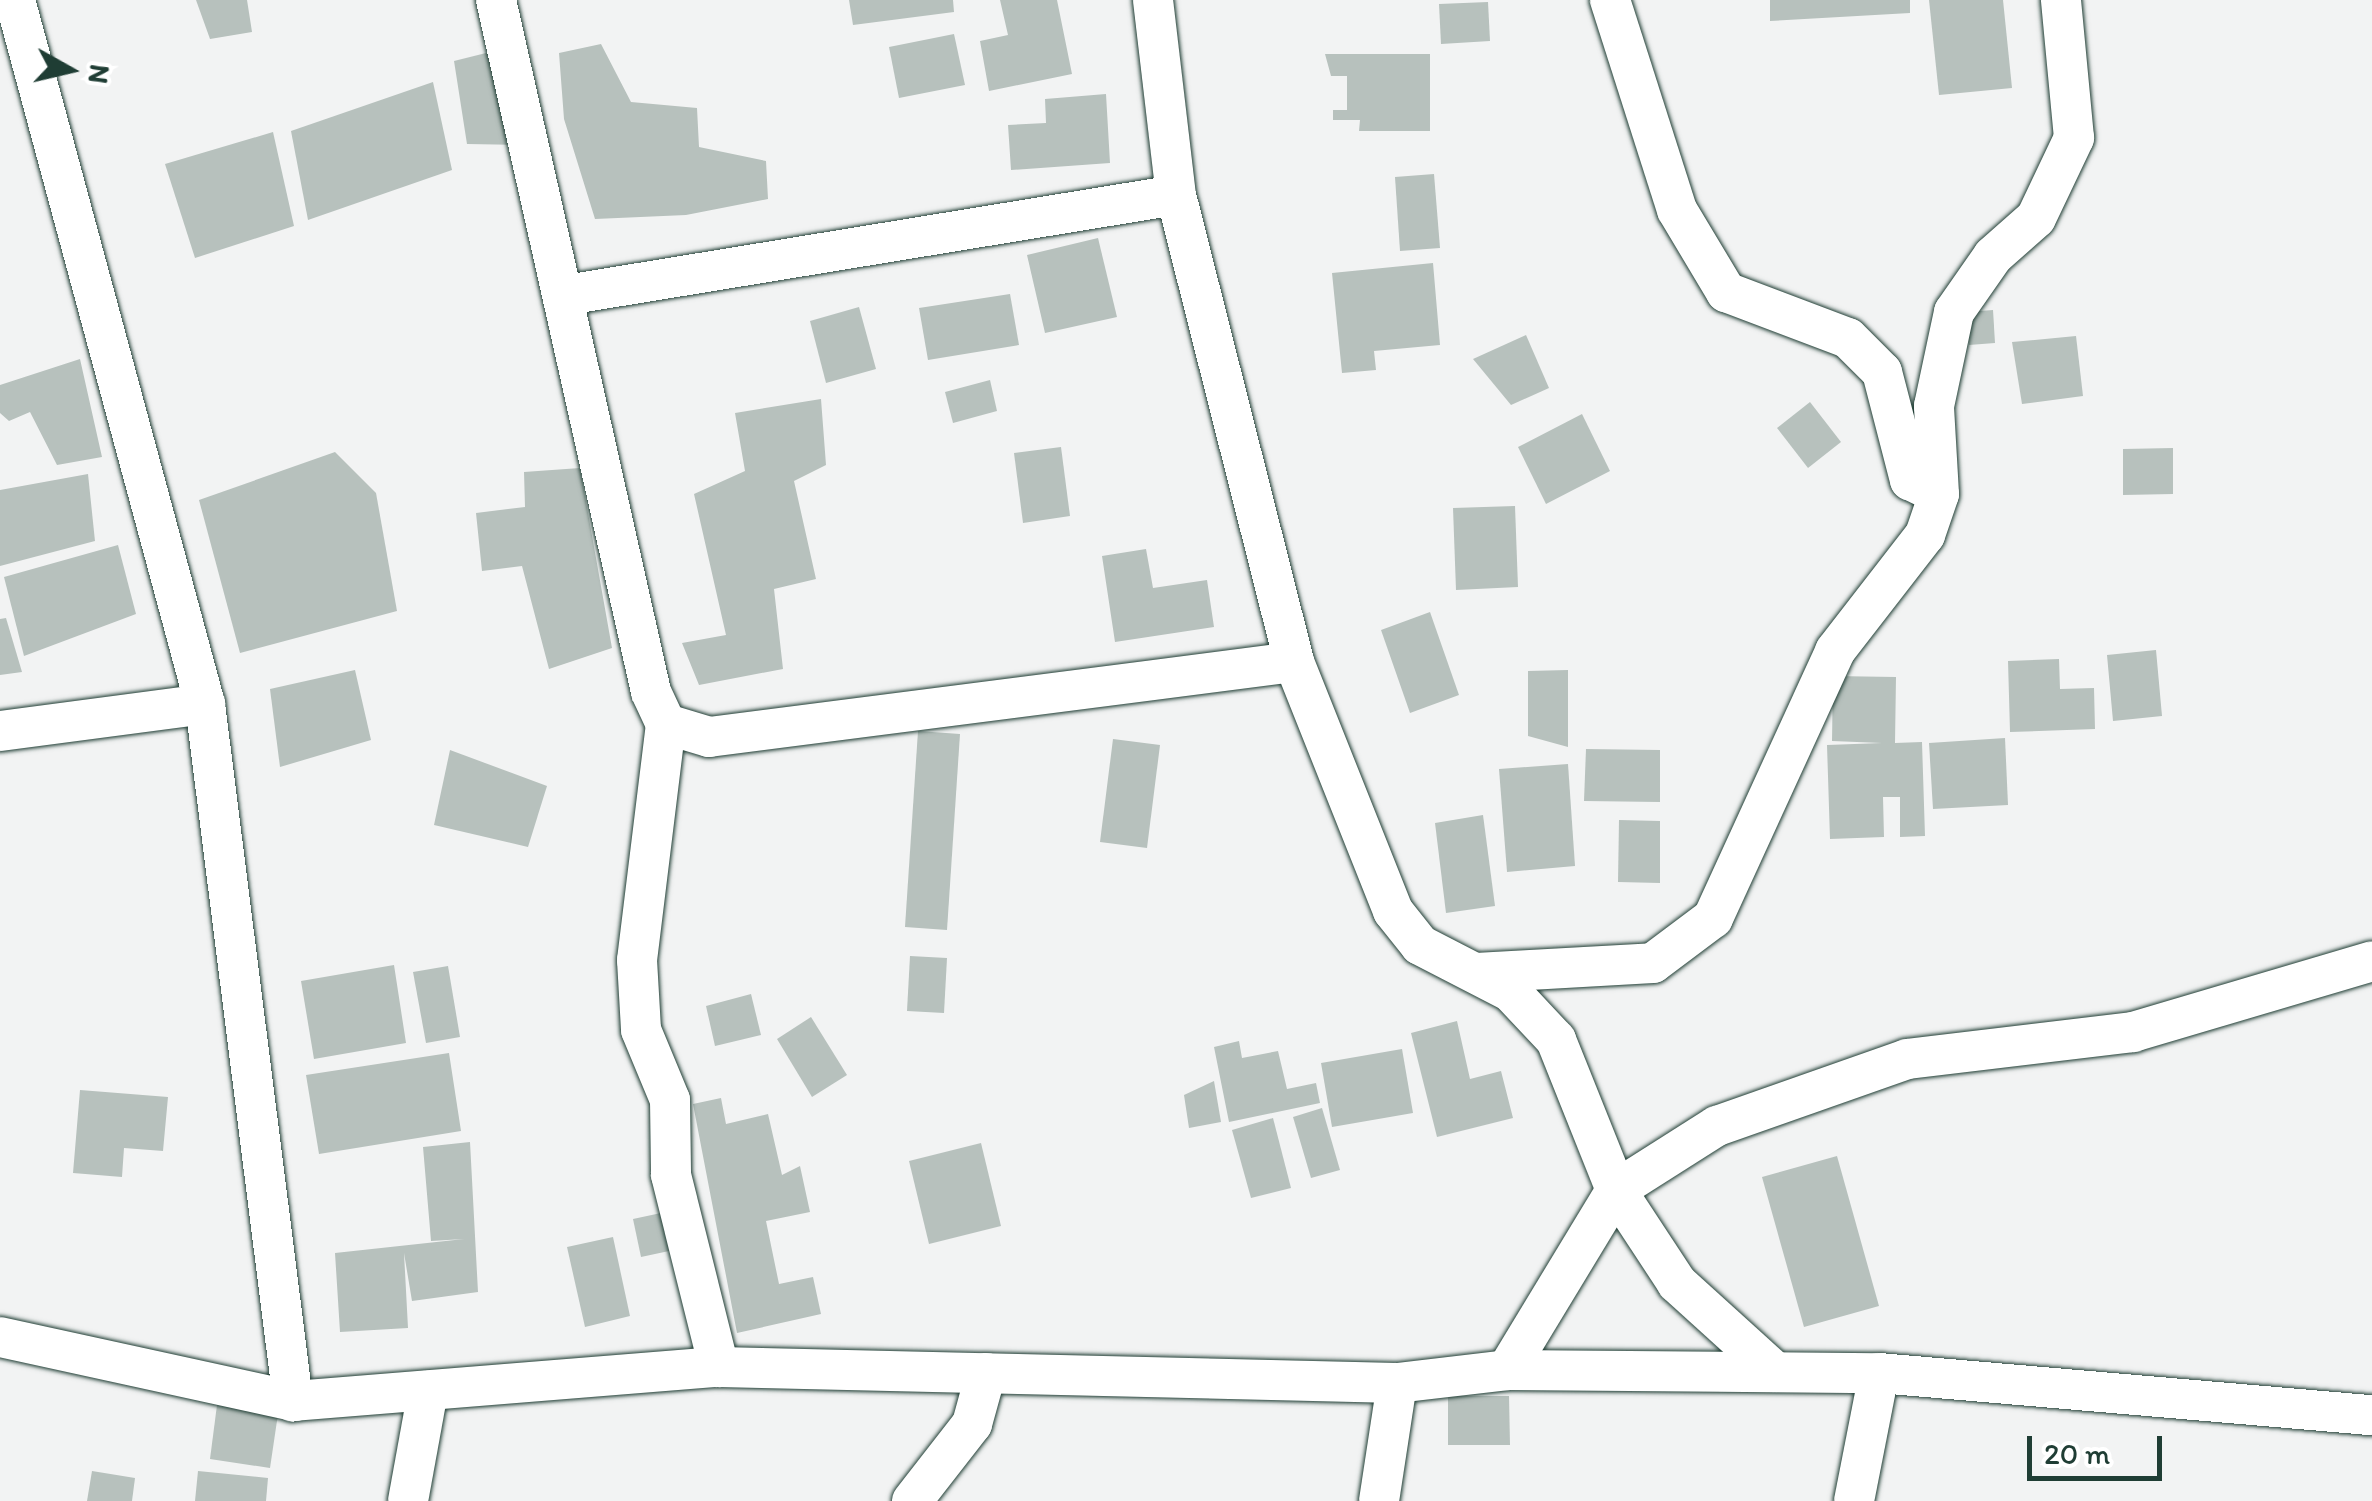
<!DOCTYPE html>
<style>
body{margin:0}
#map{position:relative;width:2372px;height:1501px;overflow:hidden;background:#f2f3f3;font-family:Itim,sans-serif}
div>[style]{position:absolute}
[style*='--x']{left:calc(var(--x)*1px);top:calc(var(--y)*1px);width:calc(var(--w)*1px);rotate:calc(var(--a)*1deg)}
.building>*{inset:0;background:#b7c1bd}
.roads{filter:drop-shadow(0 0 2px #1f3d34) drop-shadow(0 0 2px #1f3d34)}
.street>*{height:40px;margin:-20px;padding:0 20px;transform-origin:20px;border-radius:20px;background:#fff}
span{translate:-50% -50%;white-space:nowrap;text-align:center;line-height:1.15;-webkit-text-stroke:10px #fff;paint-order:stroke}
.north{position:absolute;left:20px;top:20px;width:100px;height:100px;-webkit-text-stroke:8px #fff;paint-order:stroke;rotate:98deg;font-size:28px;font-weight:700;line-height:40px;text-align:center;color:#1f3d34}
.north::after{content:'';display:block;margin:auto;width:35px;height:45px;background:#1f3d34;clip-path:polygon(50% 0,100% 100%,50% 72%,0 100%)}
.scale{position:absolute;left:2027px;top:1436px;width:135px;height:45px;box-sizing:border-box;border:5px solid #1f3d34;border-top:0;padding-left:12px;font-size:30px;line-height:35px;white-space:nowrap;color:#1f3d34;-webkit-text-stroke:8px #fff;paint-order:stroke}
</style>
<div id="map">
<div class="building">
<i style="clip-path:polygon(196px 0,247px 0,252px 32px,210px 39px)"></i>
<i style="clip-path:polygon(849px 0,953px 0,954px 12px,853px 25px)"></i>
<i style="clip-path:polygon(1000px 0,1057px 0,1072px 74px,989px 91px,980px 41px,1008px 35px)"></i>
<i style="clip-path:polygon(1770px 0,1910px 0,1910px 13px,1770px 21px)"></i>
<i style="clip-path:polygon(1929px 0,2003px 0,2012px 88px,1939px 95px)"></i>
<i style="clip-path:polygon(1488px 2px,1490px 41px,1441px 44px,1439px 4px)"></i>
<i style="clip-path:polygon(954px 34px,965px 85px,899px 98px,889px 47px)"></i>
<i style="clip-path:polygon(601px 44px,631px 102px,697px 108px,699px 147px,766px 161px,768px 199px,686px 215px,595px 219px,564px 119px,559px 53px)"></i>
<i style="clip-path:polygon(494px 51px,517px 145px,467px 144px,454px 61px)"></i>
<i style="clip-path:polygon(1325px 54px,1430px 54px,1430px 131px,1359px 131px,1360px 120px,1333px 120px,1333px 110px,1347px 110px,1347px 76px,1331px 76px)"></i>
<i style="clip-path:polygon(433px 82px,452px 170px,308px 220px,291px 131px)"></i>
<i style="clip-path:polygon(1106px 94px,1110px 163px,1011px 170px,1008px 125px,1046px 123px,1045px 99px)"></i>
<i style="clip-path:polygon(273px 132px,294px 226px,195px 258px,165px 164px)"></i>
<i style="clip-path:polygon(1434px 174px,1440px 248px,1400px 251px,1395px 177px)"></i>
<i style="clip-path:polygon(1098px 238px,1117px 317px,1045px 333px,1027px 255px)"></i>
<i style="clip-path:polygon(1433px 263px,1440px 345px,1374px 351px,1376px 370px,1342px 373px,1332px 273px)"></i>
<i style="clip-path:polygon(1010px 294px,1019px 345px,928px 360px,919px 308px)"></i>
<i style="clip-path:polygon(859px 307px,876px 369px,826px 383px,810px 321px)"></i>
<i style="clip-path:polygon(1993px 310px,1995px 343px,1969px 345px,1967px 312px)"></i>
<i style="clip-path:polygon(1526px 335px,1549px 388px,1511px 405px,1473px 359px)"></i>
<i style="clip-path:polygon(2076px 336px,2083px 396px,2022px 404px,2012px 342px)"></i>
<i style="clip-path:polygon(80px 359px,102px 457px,57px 465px,30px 412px,9px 421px,0 413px,0 385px)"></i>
<i style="clip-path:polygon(990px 380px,997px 411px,953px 423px,945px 392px)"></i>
<i style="clip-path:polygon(821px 399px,826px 465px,794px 481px,816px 579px,774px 589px,783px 669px,699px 685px,682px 643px,726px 635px,694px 494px,745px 471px,735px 413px)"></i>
<i style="clip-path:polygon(1810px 402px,1841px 442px,1808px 468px,1777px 428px)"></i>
<i style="clip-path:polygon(1582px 414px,1610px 471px,1546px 504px,1518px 447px)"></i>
<i style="clip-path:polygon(1061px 447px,1070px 516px,1023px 523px,1014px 453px)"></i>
<i style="clip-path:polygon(2173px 448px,2173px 494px,2123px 495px,2123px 449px)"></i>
<i style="clip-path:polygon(335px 452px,376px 493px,397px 611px,240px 653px,199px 500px)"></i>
<i style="clip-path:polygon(580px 468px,612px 648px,549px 669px,522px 566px,482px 571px,476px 513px,525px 507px,524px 472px)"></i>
<i style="clip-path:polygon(88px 474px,95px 541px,0 566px,0 490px)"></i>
<i style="clip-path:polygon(1515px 506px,1518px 587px,1456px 590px,1453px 508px)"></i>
<i style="clip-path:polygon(118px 545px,136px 614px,24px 656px,4px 577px)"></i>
<i style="clip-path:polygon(1146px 549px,1153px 588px,1207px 580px,1214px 627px,1115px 642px,1102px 556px)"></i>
<i style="clip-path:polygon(1430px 612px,1459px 695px,1410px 713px,1381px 630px)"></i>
<i style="clip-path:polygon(6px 618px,22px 672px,0 675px,0 619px)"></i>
<i style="clip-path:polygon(2156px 650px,2162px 716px,2113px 721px,2107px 655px)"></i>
<i style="clip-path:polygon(2059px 659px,2060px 689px,2094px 688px,2095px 729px,2010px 732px,2008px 661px)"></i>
<i style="clip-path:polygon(355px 670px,371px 740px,280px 767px,270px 689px)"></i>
<i style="clip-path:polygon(1568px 670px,1568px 747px,1528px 736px,1528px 671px)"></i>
<i style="clip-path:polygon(1833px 676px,1896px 677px,1895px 743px,1922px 742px,1925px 836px,1900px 837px,1900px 797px,1883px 797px,1884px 837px,1830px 839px,1827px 745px,1882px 743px,1832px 741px)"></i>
<i style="clip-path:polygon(918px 731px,960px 734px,947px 930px,905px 927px)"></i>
<i style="clip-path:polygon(2005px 738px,2008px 805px,1933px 809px,1929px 743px)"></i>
<i style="clip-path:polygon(1113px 739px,1160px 745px,1147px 848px,1100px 842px)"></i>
<i style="clip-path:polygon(1586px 749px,1660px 750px,1660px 802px,1584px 801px)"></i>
<i style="clip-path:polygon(450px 750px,547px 786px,528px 847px,434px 825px)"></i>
<i style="clip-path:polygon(1568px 764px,1575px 866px,1507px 872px,1499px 769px)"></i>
<i style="clip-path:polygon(1483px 815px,1495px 906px,1446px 913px,1435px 823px)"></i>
<i style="clip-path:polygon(1619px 820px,1660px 821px,1660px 883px,1618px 882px)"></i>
<i style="clip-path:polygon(910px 956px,947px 958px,944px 1013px,907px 1011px)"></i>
<i style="clip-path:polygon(394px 965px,406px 1043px,314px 1059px,301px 981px)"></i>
<i style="clip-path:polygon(448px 966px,460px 1037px,426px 1043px,413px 972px)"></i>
<i style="clip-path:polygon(751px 994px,761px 1035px,715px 1046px,706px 1006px)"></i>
<i style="clip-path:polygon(811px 1017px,847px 1075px,812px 1097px,777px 1039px)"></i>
<i style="clip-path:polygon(1457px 1021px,1470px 1079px,1501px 1071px,1513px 1118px,1437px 1137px,1411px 1033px)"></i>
<i style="clip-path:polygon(1239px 1041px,1242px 1058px,1278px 1051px,1287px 1089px,1316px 1083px,1320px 1103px,1229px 1122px,1214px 1047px)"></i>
<i style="clip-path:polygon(1402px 1049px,1413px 1113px,1332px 1127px,1321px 1063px)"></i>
<i style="clip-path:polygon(449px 1053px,461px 1131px,319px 1154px,306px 1075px)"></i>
<i style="clip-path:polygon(1214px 1081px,1221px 1122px,1189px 1128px,1184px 1095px)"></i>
<i style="clip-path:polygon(80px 1090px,168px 1097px,163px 1151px,124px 1148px,122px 1177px,73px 1173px)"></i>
<i style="clip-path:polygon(721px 1098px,726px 1124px,768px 1114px,782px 1175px,800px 1166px,810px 1212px,766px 1221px,779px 1284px,813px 1277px,821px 1314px,737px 1333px,693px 1104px)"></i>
<i style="clip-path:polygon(1322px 1108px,1340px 1170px,1311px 1178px,1293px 1117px)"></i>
<i style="clip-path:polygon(1273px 1118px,1291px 1188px,1251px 1198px,1232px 1130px)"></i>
<i style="clip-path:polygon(470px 1142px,478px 1292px,412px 1301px,404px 1253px,408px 1328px,340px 1332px,335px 1253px,464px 1239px,431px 1241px,423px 1147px)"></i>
<i style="clip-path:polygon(981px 1143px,1001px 1226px,929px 1244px,909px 1161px)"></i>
<i style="clip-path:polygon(1837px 1156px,1879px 1306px,1804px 1327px,1762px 1177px)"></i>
<i style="clip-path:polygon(661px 1213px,669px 1251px,641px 1257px,633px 1219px)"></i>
<i style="clip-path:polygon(613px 1237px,630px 1316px,585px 1327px,567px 1247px)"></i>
<i style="clip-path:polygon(1448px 1396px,1509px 1396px,1510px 1445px,1448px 1445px)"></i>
<i style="clip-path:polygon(217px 1405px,278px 1414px,270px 1468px,210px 1459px)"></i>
<i style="clip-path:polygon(92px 1471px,135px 1478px,132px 1501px,87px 1501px)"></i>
<i style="clip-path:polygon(198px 1471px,268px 1478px,266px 1501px,195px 1501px)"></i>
</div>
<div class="roads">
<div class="street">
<i style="--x:15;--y:0;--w:729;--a:74.9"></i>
<i style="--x:205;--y:704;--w:703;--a:82.8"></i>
<i style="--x:496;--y:0;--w:709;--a:77.37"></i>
<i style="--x:651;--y:692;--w:35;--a:65"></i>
<i style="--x:666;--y:724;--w:238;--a:97"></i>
<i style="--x:637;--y:960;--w:70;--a:86.7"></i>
<i style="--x:641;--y:1030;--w:76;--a:67.5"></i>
<i style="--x:670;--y:1100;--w:75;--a:89.2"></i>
<i style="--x:671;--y:1175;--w:198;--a:76"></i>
<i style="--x:1153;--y:0;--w:196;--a:83.3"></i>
<i style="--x:1176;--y:195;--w:482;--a:75.8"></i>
<i style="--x:1294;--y:662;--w:268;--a:68.3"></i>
<i style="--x:1393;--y:911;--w:43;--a:51.5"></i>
<i style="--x:1420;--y:945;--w:102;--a:27.3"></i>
<i style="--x:1511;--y:992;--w:66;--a:46.8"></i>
<i style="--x:1556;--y:1040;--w:162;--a:68.2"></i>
<i style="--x:1616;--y:1190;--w:111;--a:56.7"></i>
<i style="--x:1677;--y:1283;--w:132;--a:42.2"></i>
<i style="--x:1610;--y:0;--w:220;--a:72.3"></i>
<i style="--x:1677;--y:210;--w:96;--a:59.1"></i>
<i style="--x:1726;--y:292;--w:130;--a:20.7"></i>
<i style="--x:1848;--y:338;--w:48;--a:45"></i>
<i style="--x:1882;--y:372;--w:112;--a:75.5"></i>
<i style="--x:1910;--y:480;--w:32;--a:26"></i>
<i style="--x:566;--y:295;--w:618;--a:-9.31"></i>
<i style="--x:666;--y:724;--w:45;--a:16.8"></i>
<i style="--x:709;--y:737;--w:590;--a:-7.31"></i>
<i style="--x:0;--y:731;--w:207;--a:-7.5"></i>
<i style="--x:1476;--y:973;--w:177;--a:-3.2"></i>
<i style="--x:1653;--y:963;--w:75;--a:-36.9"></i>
<i style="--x:1713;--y:918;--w:294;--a:-65.4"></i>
<i style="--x:1835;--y:651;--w:147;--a:-52.2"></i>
<i style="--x:1925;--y:535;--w:43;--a:-71.1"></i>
<i style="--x:1939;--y:494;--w:88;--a:-93.3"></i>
<i style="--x:1934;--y:406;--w:96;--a:-78"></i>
<i style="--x:1954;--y:312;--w:68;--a:-55.1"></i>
<i style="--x:1993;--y:256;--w:57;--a:-41.5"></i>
<i style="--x:2036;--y:218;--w:89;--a:-64.6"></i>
<i style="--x:2074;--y:138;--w:139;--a:-95.4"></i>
<i style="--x:0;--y:1337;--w:300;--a:12.3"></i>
<i style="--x:293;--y:1401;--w:427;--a:-4.6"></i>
<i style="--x:719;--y:1367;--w:678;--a:1.35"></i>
<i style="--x:1397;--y:1383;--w:111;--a:-6.7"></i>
<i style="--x:1507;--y:1370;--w:372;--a:0.5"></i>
<i style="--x:1879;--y:1373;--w:495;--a:4.9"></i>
<i style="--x:1507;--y:1370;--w:210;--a:-58.8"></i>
<i style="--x:1616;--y:1190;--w:120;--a:-32.4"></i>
<i style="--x:1717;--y:1126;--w:201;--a:-19.4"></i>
<i style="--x:1907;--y:1059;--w:228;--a:-6.8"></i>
<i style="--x:2133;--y:1032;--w:249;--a:-16.5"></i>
<i style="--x:408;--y:1501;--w:112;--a:-79.7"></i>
<i style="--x:912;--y:1501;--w:98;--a:-52.1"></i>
<i style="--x:972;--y:1424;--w:53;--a:-74.6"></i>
<i style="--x:1379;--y:1501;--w:119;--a:-81.3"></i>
<i style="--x:1854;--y:1501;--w:130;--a:-78.9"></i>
</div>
</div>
<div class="north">N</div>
<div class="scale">20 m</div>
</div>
